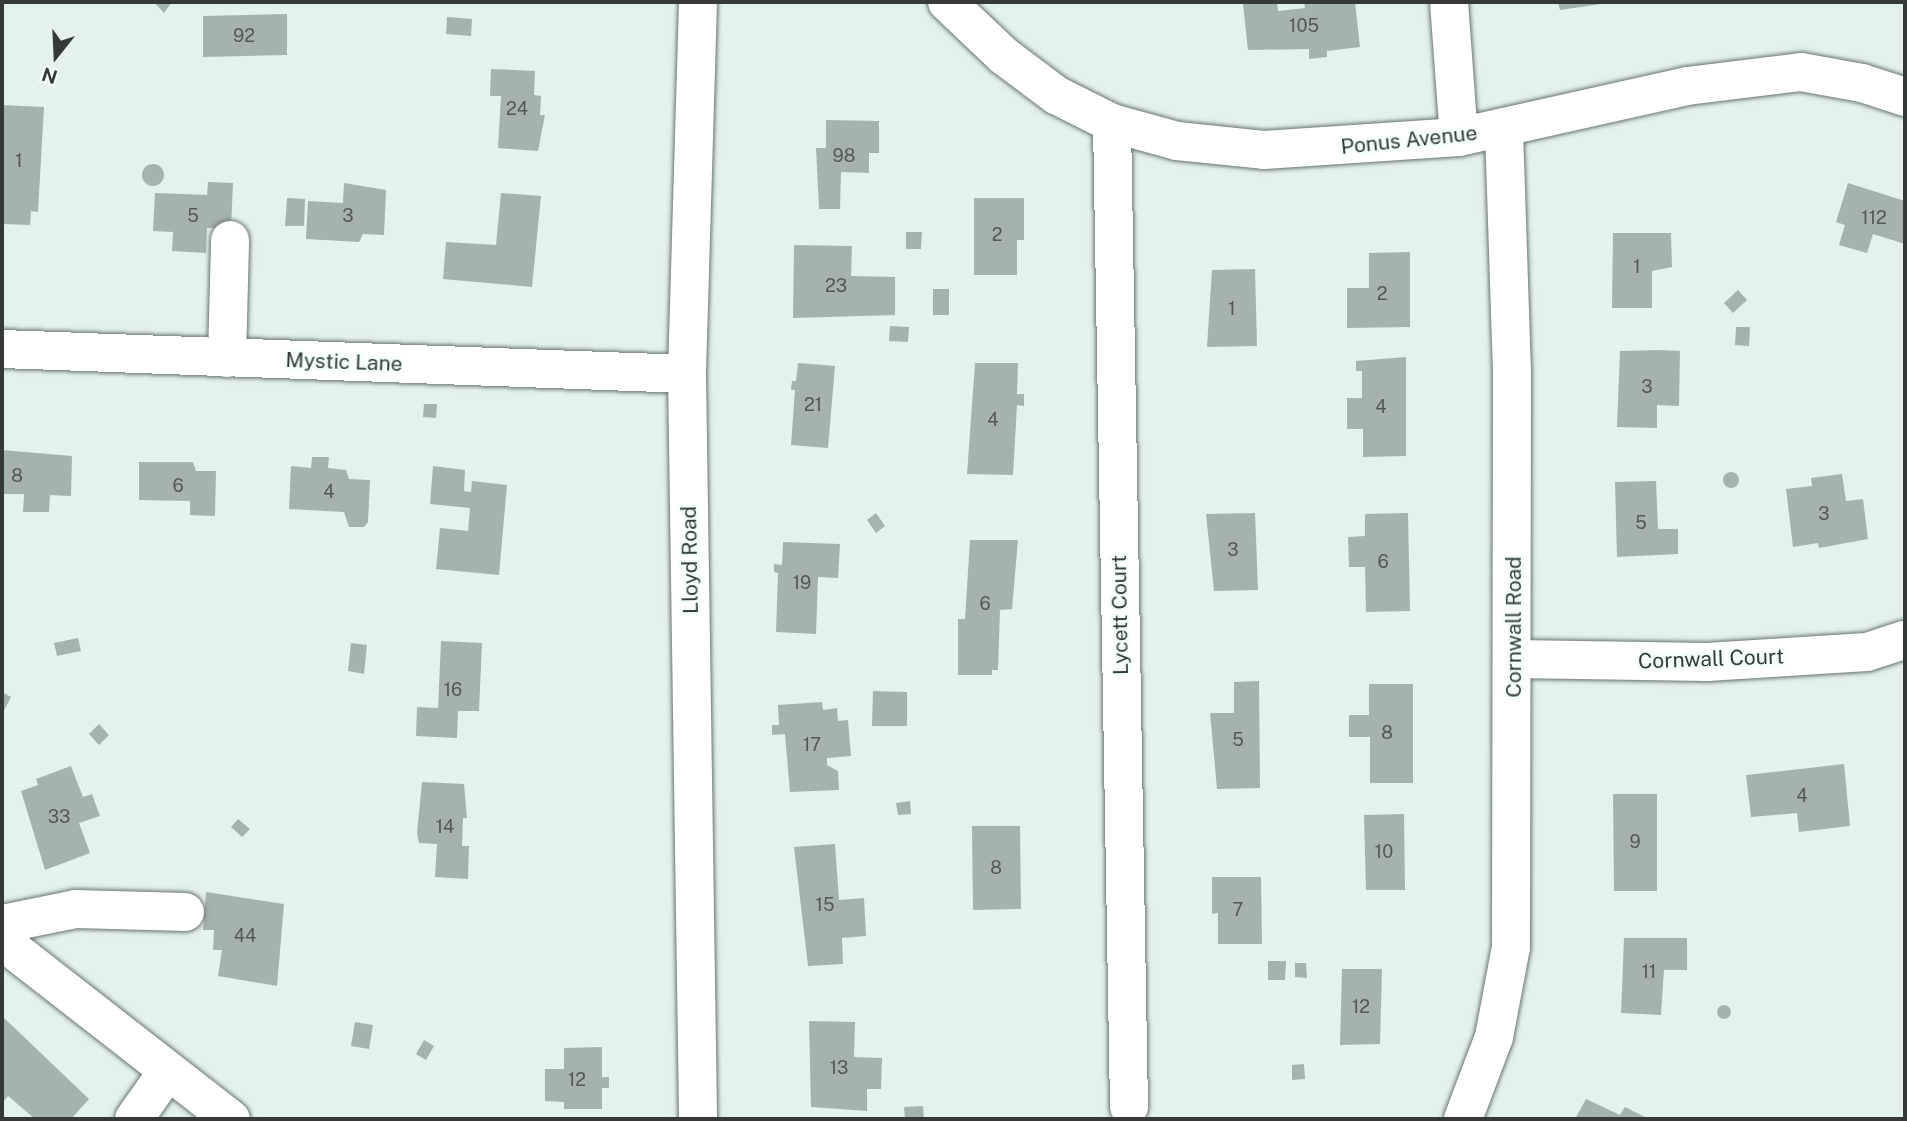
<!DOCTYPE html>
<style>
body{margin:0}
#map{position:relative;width:1907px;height:1121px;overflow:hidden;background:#e4f2eb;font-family:"Public Sans",sans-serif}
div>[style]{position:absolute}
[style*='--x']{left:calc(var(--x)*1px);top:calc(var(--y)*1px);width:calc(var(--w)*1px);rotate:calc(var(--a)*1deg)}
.building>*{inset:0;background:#a6b3ad}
.round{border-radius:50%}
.roads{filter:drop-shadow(0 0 2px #69756f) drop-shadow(0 0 2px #69756f)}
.minor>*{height:38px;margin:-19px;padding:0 19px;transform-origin:19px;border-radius:19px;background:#fff}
span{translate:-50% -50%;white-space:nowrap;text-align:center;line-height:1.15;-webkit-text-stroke:5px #f3fff9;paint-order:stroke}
.number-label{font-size:18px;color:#515855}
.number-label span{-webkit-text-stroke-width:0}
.street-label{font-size:21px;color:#353a38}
.frame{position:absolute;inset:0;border:4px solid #353a38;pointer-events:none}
.north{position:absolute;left:21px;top:21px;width:70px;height:70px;-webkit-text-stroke:5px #f3fff9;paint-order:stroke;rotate:198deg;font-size:19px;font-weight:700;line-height:28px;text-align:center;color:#353a38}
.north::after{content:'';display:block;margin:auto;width:24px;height:32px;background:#353a38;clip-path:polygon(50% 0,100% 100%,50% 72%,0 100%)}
</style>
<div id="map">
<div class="building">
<i style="clip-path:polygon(154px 2px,172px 2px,164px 13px)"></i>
<i style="clip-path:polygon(1277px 2px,1278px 11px,1305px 8px,1304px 2px,1355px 2px,1360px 47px,1327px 51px,1327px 57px,1309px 59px,1309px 49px,1248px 50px,1243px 4px)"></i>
<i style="clip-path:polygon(1558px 2px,1601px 2px,1601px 4px,1560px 10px)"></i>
<i style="clip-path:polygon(287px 14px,287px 55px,203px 57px,203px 16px)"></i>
<i style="clip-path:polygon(447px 17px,472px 19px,471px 36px,446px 34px)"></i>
<i style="clip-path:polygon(491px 69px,535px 71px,534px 95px,541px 96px,540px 115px,545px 115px,538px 151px,498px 148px,501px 96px,490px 96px)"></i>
<i style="clip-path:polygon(2px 105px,44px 107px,38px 212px,31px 211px,30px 225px,2px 224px)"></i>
<i style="clip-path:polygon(826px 120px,879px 121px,879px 153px,869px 153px,869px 173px,841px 172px,840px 209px,819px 209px,816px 148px,826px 148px)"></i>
<i class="round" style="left:142px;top:164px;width:22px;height:22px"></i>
<i style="clip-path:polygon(208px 182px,233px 183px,231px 228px,207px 228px,206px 253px,172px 251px,173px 232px,153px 231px,155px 193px,207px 195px)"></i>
<i style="clip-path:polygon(344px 183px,386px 190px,384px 235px,363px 234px,359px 242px,306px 239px,308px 201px,343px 203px)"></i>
<i style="clip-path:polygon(1848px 183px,1905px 201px,1905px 244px,1873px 234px,1867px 253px,1839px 245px,1845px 225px,1836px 222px)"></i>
<i style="clip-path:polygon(501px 193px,541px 196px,532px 287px,443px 279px,446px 242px,496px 245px)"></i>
<i style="clip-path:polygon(287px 198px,305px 199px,304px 226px,285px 226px)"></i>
<i style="clip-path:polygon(974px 198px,1024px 198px,1024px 240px,1017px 240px,1017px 275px,974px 275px)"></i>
<i style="clip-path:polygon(906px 232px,922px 232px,921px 249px,906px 249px)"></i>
<i style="clip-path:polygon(1613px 233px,1671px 233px,1672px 267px,1652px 271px,1652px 308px,1612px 308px)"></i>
<i style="clip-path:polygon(794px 245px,852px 246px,851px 276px,895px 277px,895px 315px,793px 318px)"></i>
<i style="clip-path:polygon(1410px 252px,1410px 327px,1347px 328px,1347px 288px,1369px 288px,1369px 253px)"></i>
<i style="clip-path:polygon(1255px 269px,1257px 346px,1207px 347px,1212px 270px)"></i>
<i style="clip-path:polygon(933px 289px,949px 289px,949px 315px,933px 315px)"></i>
<i style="clip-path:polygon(1738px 290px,1747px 300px,1733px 313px,1724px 303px)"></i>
<i style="clip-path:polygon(890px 326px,909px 327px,908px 342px,889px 341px)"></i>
<i style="clip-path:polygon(1736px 327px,1750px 327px,1749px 346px,1735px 345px)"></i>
<i style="clip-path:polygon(1661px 350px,1680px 351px,1679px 406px,1657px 405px,1657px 428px,1617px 427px,1620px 351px)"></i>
<i style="clip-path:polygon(1406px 357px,1406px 456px,1363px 457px,1363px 429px,1347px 429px,1347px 398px,1362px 398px,1362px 371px,1356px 371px,1356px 361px)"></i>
<i style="clip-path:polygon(798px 363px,835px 366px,828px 448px,791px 445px,795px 390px,791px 390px,792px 381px,796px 381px)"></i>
<i style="clip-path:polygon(975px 363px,1018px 363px,1017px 394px,1024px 394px,1024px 406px,1017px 405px,1013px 475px,967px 474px)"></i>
<i style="clip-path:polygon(424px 404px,437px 404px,436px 418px,423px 417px)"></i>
<i style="clip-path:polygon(2px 450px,72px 456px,71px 496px,50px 495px,49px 512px,23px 512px,24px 494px,2px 494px)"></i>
<i style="clip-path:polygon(312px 457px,329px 457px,328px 468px,346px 470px,349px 479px,370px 480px,368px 522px,364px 527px,349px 527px,344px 512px,289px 509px,291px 466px,311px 468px)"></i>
<i style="clip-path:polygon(139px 462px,193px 462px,196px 471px,216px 471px,215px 516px,190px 515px,190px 501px,139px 500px)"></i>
<i style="clip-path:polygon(433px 466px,465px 470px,464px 491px,471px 492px,472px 481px,507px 485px,499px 575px,436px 569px,440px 528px,468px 531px,470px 508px,430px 504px)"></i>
<i class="round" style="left:1723px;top:472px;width:16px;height:16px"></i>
<i style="clip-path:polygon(1842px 474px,1846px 501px,1863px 499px,1868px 539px,1819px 548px,1818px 543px,1793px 547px,1786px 489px,1812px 486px,1811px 478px)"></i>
<i style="clip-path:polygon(1656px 481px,1658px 529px,1678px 529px,1678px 554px,1617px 557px,1615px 482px)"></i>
<i style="clip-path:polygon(876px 513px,885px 526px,876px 533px,867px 520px)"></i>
<i style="clip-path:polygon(1255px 513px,1258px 590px,1214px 591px,1206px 514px)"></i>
<i style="clip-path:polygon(1408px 513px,1410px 611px,1366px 612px,1365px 567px,1349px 567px,1348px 537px,1365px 536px,1365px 514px)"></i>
<i style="clip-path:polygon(970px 540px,1018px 540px,1012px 609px,1000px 610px,998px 670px,992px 670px,992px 675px,958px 675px,958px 619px,965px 619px)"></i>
<i style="clip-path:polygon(783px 542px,840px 544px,838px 578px,818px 577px,816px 634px,776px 632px,778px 573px,774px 572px,774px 564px,782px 565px)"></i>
<i style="clip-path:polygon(78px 638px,81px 651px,57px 656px,54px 643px)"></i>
<i style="clip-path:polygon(441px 641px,482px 643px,479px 711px,458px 711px,457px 738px,416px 736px,417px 707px,438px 708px)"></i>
<i style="clip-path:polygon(351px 643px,367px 645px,364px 674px,348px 671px)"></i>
<i style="clip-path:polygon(1259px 681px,1260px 788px,1217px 789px,1210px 713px,1234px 713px,1234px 682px)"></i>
<i style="clip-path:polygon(1369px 684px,1413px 684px,1413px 783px,1370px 783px,1370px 737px,1349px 737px,1349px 715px,1369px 715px)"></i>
<i style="clip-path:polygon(873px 691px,907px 692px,907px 726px,872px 726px)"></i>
<i style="clip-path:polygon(2px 692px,11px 697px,2px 714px)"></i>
<i style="clip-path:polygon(822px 702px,823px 710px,837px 708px,838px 721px,848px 720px,851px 756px,827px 758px,827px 765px,838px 771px,839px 790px,790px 792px,785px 734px,772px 735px,772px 725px,779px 725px,778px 705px)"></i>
<i style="clip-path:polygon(99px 724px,109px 735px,99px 745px,89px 734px)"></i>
<i style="clip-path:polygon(1844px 764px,1850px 826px,1799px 832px,1797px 813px,1751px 817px,1746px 775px)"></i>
<i style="clip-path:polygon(71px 766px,83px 797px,92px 794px,100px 816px,79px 823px,90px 853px,45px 870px,21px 791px,38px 785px,36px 779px)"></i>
<i style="clip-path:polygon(422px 782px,464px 784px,467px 818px,463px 818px,462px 846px,469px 846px,468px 879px,435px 877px,437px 844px,419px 843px,417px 833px)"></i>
<i style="clip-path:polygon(1613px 794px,1657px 794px,1657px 891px,1614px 891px)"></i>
<i style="clip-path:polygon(910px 801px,911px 814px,898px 815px,896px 803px)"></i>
<i style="clip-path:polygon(1404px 814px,1405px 890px,1366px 890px,1364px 815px)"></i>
<i style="clip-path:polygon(238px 819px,250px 829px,242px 837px,231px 827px)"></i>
<i style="clip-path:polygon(972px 826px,1020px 826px,1021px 909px,973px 910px)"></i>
<i style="clip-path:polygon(835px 844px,839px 900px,864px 898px,866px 936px,842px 938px,843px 964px,808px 966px,794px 847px)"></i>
<i style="clip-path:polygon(1212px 877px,1261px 877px,1262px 944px,1218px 944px,1218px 913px,1212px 914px)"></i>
<i style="clip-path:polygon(206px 892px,284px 904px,277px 986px,218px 976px,222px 950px,213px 950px,214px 930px,203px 930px)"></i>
<i style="clip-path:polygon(1624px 938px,1687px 938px,1687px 970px,1664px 970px,1661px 1015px,1621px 1013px)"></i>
<i style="clip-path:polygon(1268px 961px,1286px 961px,1285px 980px,1268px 980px)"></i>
<i style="clip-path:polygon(1295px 963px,1306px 963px,1307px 978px,1295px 977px)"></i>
<i style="clip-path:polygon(1342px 969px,1382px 969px,1380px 1044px,1340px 1045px)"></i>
<i class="round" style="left:1717px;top:1005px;width:14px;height:14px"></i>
<i style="clip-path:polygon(2px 1016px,89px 1099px,71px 1119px,35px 1119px,8px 1096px,2px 1103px)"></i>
<i style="clip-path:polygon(809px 1021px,855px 1022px,854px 1057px,882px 1058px,881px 1089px,867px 1089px,867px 1111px,811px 1107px)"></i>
<i style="clip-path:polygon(355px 1022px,373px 1025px,369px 1049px,351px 1046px)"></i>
<i style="clip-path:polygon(424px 1040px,434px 1046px,426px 1060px,416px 1054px)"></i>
<i style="clip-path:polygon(602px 1047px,602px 1077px,609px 1077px,609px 1088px,602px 1088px,602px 1109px,564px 1109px,564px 1102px,545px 1101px,545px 1069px,564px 1069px,564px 1048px)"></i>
<i style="clip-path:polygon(1304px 1064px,1305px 1079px,1292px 1080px,1292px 1065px)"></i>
<i style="clip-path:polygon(1586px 1099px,1620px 1115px,1625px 1107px,1649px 1119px,1575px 1119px)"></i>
<i style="clip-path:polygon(923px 1106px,924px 1119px,905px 1119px,904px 1107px)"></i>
</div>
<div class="roads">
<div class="minor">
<i style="--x:698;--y:2;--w:372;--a:91.7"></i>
<i style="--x:687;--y:374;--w:745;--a:89.15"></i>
<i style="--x:947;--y:2;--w:79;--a:43.5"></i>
<i style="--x:1004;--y:56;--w:65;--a:36.9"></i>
<i style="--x:1056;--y:95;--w:63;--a:26.6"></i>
<i style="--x:1112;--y:123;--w:67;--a:15.5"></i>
<i style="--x:1177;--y:141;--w:87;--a:5.9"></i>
<i style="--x:1264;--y:150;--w:195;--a:-3.8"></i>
<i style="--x:1459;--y:137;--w:234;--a:-12.6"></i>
<i style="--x:1687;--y:86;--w:115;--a:-7"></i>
<i style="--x:1801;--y:72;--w:62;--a:10.2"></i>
<i style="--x:1862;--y:83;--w:45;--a:18"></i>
<i style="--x:1449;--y:2;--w:135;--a:85.8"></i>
<i style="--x:1112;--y:123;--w:984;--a:89.01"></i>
<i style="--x:2;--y:349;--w:685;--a:2.09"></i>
<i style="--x:227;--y:358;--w:118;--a:-88.5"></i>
<i style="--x:1515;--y:659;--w:192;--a:0.9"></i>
<i style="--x:1707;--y:662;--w:160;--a:-3.6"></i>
<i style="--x:1867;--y:652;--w:40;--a:-18"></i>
<i style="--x:2;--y:924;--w:76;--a:-11.5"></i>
<i style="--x:76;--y:909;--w:109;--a:1.6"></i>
<i style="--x:2;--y:941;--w:290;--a:37.9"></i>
<i style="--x:134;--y:1119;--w:57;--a:-54.9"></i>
<i style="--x:1463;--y:1119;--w:88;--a:-69.3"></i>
<i style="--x:1494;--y:1037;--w:92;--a:-79.3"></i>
<i style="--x:1511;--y:947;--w:575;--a:-89.9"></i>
<i style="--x:1512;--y:372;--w:244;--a:-91.9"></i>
</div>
</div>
<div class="number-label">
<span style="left:1304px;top:26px">105</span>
<span style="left:244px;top:36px">92</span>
<span style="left:517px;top:109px">24</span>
<span style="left:844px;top:156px">98</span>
<span style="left:19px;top:161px">1</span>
<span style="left:193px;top:216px">5</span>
<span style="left:348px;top:216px">3</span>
<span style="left:1874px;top:218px">112</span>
<span style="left:997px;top:235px">2</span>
<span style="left:1637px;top:267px">1</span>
<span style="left:836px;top:286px">23</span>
<span style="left:1382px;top:294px">2</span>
<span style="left:1232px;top:309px">1</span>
<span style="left:1647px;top:387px">3</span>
<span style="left:813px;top:405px">21</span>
<span style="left:1381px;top:407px">4</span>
<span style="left:993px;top:420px">4</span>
<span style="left:17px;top:476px">8</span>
<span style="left:178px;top:486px">6</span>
<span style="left:329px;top:492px">4</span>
<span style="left:1824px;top:514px">3</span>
<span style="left:1641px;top:523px">5</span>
<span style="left:1233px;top:550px">3</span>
<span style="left:1383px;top:562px">6</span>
<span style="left:802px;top:583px">19</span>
<span style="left:985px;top:604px">6</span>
<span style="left:453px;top:690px">16</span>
<span style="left:1387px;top:733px">8</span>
<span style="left:1238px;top:740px">5</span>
<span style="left:812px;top:745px">17</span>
<span style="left:1802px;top:796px">4</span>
<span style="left:59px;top:817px">33</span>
<span style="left:445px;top:827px">14</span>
<span style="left:1635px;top:842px">9</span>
<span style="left:1384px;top:852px">10</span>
<span style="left:996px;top:868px">8</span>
<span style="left:825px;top:905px">15</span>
<span style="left:1238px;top:910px">7</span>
<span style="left:245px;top:936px">44</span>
<span style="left:1649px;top:972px">11</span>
<span style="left:1361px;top:1007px">12</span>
<span style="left:839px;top:1068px">13</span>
<span style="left:577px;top:1080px">12</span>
</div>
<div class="street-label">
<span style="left:1409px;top:140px;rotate:-6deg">Ponus Avenue</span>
<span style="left:344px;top:362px;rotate:2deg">Mystic Lane</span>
<span style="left:690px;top:560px;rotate:-91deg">Lloyd Road</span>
<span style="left:1120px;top:615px;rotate:-91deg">Lycett Court</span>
<span style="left:1514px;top:627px;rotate:-90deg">Cornwall Road</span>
<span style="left:1711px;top:659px;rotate:-2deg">Cornwall Court</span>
</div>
<div class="frame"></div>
<div class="north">N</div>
</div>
